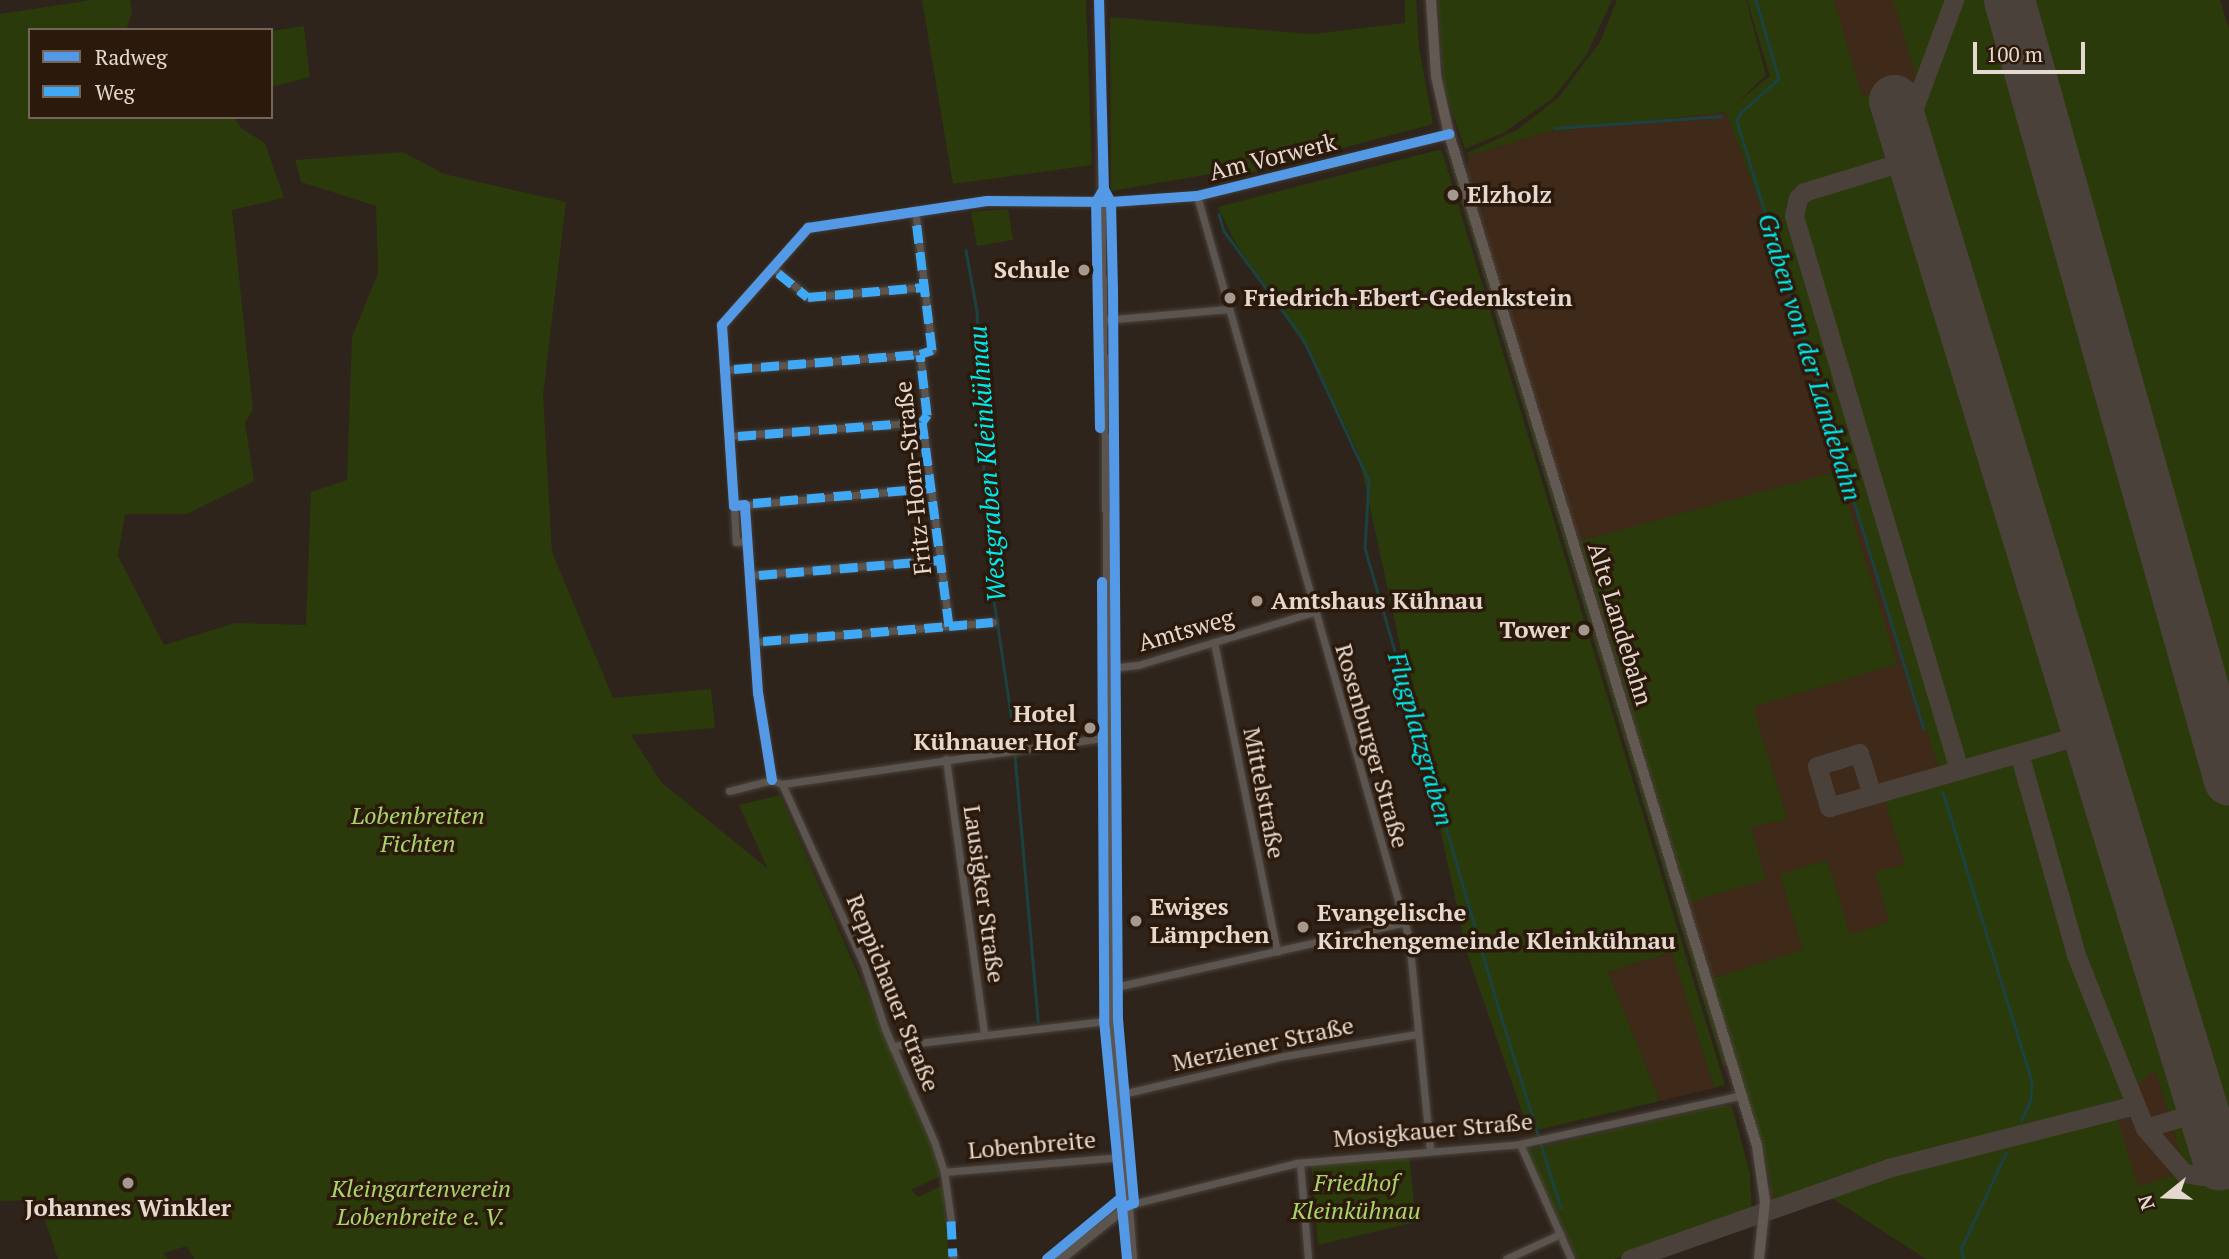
<!DOCTYPE html>
<meta charset="utf-8">
<style>
body{margin:0}
#map{position:relative;width:2229px;height:1259px;overflow:hidden;background:#2e241c;font-family:"PT Serif",serif}
div>[style]{position:absolute}
[style*='--x']{left:calc(var(--x)*1px);top:calc(var(--y)*1px);width:calc(var(--w)*1px);rotate:calc(var(--a)*1deg)}
.built>*{inset:0;background:#3f2918}
.green>*{inset:0;background:#2a3a0a}
.stream>*{height:2.5px;margin:-1.25px;padding:0 1.25px;transform-origin:1.25px;border-radius:1.25px;background:#1c4141}
.taxiway>*{height:19px;margin:-9.5px;padding:0 9.5px;transform-origin:9.5px;border-radius:9.5px;background:#4a423a}
.runway>*{height:51px;margin:-25.5px;padding:0 25.5px;transform-origin:25.5px;border-radius:25.5px;background:#4a423a}
.roads{filter:drop-shadow(0 0 2px #4a423c) drop-shadow(0 0 2px #4a423c)}
.minor>*{height:7px;margin:-3.5px;padding:0 3.5px;transform-origin:3.5px;border-radius:3.5px;background:#5c544e}
.tertiary>*{height:9px;margin:-4.5px;padding:0 4.5px;transform-origin:4.5px;border-radius:4.5px;background:#5c544e}
.secondary>*{height:10px;margin:-5px;padding:0 5px;transform-origin:5px;border-radius:5px;background:#625952}
.quiet>*{height:9px;margin-top:-4.5px;transform-origin:0;background:repeating-linear-gradient(90deg,#3fa9f5 0 18px,transparent 0 27px)}
.cycleway>*{height:10px;margin:-5px;padding:0 5px;transform-origin:5px;border-radius:5px;background:#5399e6}
.dots>*{width:19px;height:19px;translate:-50% -50%;box-sizing:border-box;border:4px solid #2b190b;border-radius:50%}
span{translate:-50% -50%;white-space:nowrap;text-align:center;line-height:1.15;-webkit-text-stroke:7px #2b190b;paint-order:stroke}
.street-label{font-size:24px;color:#e4d8cf}
.poi-label{font-size:24px;color:#e4d8cf;font-weight:700}
.left{translate:0 -50%;text-align:left}
.right{translate:-100% -50%;text-align:right}
.park-label{font-size:24px;color:#a8d56a;font-style:italic}
.water-label{font-size:26px;color:#00eaed;font-style:italic}
.legend{position:absolute;left:28px;top:28px;width:245px;height:91px;box-sizing:border-box;background:#2b190b;border:2px solid #756559;margin:0;padding:9px 12px;list-style:none;font-size:21px;color:#e4d8cf}
.legend li{display:flex;align-items:center;gap:14px;height:35px}
.legend b{width:35px;border:2px solid #756559}
.north{position:absolute;left:2131px;top:1161px;width:70px;height:70px;-webkit-text-stroke:5px #2b190b;paint-order:stroke;rotate:252deg;font-size:19px;font-weight:700;line-height:28px;text-align:center;color:#e4d8cf}
.north::after{content:'';display:block;margin:auto;width:24px;height:32px;background:#e4d8cf;clip-path:polygon(50% 0,100% 100%,50% 72%,0 100%)}
.scale{position:absolute;left:1973px;top:42px;width:112px;height:32px;box-sizing:border-box;border:4px solid #e4d8cf;border-top:0;padding-left:9px;font-size:21px;line-height:24px;white-space:nowrap;color:#e4d8cf;-webkit-text-stroke:5px #2b190b;paint-order:stroke}
</style>
<div id="map">
<div class="built">
<i style="clip-path:polygon(1747px 0,2220px 0,2229px 29px,2229px 1259px,1926px 1259px,1832px 1198px,1770px 1220px,1770px 1178px,1762px 1145px,1467px 180px,1468px 156px,1547px 132px,1726px 112px,1770px 76px)"></i>
<i style="clip-path:polygon(1673px 952px,1714px 1088px,1660px 1101px,1608px 972px)"></i>
</div>
<div class="green">
<i style="clip-path:polygon(92px 0,130px 0,132px 12px,126px 30px,30px 30px,30px 117px,234px 117px,241px 128px,265px 143px,284px 198px,232px 210px,253px 410px,245px 423px,254px 481px,187px 514px,125px 514px,118px 556px,164px 645px,235px 623px,306px 625px,311px 492px,347px 480px,352px 337px,378px 273px,376px 206px,301px 182px,295px 160px,403px 152px,444px 174px,566px 202px,543px 395px,552px 552px,613px 698px,711px 689px,715px 728px,631px 735px,661px 782px,768px 869px,739px 805px,780px 795px,945px 1174px,911px 1190px,918px 1197px,943px 1185px,949px 1259px,194px 1259px,187px 1246px,163px 1253px,168px 1259px,58px 1259px,43px 1214px,29px 1200px,0 1201px,0 14px)"></i>
<i style="clip-path:polygon(922px 0,1086px 0,1092px 165px,953px 184px)"></i>
<i style="clip-path:polygon(1405px 0,1416px 0,1419px 47px,1433px 124px,1249px 173px,1250px 177px,1216px 173px,1111px 191px,1110px 17px,1312px 34px,1405px 23px)"></i>
<i style="clip-path:polygon(1438px 0,1612px 0,1586px 56px,1552px 99px,1503px 133px,1465px 149px,1444px 87px)"></i>
<i style="clip-path:polygon(1617px 0,1746px 0,1766px 75px,1737px 103px,1770px 76px,1747px 0,1834px 0,1862px 96px,1877px 93px,1893px 143px,1882px 160px,1887px 174px,1906px 185px,2068px 718px,2056px 735px,1939px 769px,1760px 204px,1726px 112px,1547px 132px,1468px 156px,1467px 153px,1517px 130px,1558px 98px,1600px 42px)"></i>
<i style="clip-path:polygon(1893px 0,2220px 0,2229px 29px,2229px 1150px,1912px 113px,1904px 84px,1917px 80px)"></i>
<i style="clip-path:polygon(304px 26px,310px 77px,271px 87px,271px 31px)"></i>
<i style="clip-path:polygon(1446px 149px,1450px 153px,1545px 465px,1541px 466px)"></i>
<i style="clip-path:polygon(1438px 150px,1442px 151px,1725px 1085px,1714px 1088px,1672px 952px,1608px 972px,1660px 1101px,1529px 1132px,1467px 953px,1358px 452px,1314px 360px,1235px 242px,1218px 207px)"></i>
<i style="clip-path:polygon(1008px 209px,1013px 240px,977px 246px,971px 212px)"></i>
<i style="clip-path:polygon(1546px 468px,1728px 1064px,1723px 1066px,1542px 469px)"></i>
<i style="clip-path:polygon(1838px 471px,1897px 664px,1753px 707px,1787px 819px,1751px 827px,1766px 880px,1689px 902px,1580px 541px)"></i>
<i style="clip-path:polygon(2060px 747px,2080px 758px,2186px 1106px,2170px 1117px,2155px 1069px,2114px 1107px,2138px 1186px,2186px 1172px,2172px 1125px,2192px 1124px,2205px 1169px,2229px 1162px,2229px 1259px,1926px 1259px,1832px 1198px,1778px 1217px,1762px 1145px,1711px 979px,1803px 949px,1780px 875px,1827px 860px,1850px 935px,1889px 922px,1875px 872px,1905px 864px,1884px 797px)"></i>
<i style="clip-path:polygon(1720px 1106px,1732px 1106px,1750px 1174px,1752px 1212px,1614px 1259px,1577px 1259px,1526px 1150px)"></i>
<i style="clip-path:polygon(1409px 1154px,1416px 1222px,1318px 1245px,1311px 1162px)"></i>
</div>
<div class="stream">
<i style="--x:1756;--y:0;--w:82;--a:73.8"></i>
<i style="--x:1779;--y:79;--w:51;--a:138.2"></i>
<i style="--x:1741;--y:113;--w:9;--a:117"></i>
<i style="--x:1737;--y:121;--w:636;--a:72.9"></i>
<i style="--x:1555;--y:128;--w:167;--a:-4.1"></i>
<i style="--x:1219;--y:214;--w:18;--a:74"></i>
<i style="--x:1224;--y:231;--w:133;--a:53.6"></i>
<i style="--x:1303;--y:338;--w:157;--a:65.2"></i>
<i style="--x:1369;--y:481;--w:67;--a:93.4"></i>
<i style="--x:1365;--y:548;--w:463;--a:73.8"></i>
<i style="--x:1494;--y:993;--w:225;--a:72.7"></i>
<i style="--x:966;--y:250;--w:62;--a:79.8"></i>
<i style="--x:977;--y:311;--w:249;--a:87.5"></i>
<i style="--x:988;--y:560;--w:162;--a:81.5"></i>
<i style="--x:1015;--y:756;--w:266;--a:85"></i>
<i style="--x:1943;--y:792;--w:302;--a:72.9"></i>
<i style="--x:2032;--y:1081;--w:19;--a:93"></i>
<i style="--x:2031;--y:1100;--w:23;--a:115"></i>
<i style="--x:1963;--y:1259;--w:11;--a:-100"></i>
<i style="--x:1961;--y:1248;--w:105;--a:-64.7"></i>
</div>
<div class="taxiway">
<i style="--x:1899;--y:118;--w:14;--a:-21"></i>
<i style="--x:1912;--y:113;--w:121;--a:-69.6"></i>
<i style="--x:1912;--y:159;--w:113;--a:163"></i>
<i style="--x:1804;--y:192;--w:8;--a:135"></i>
<i style="--x:1798;--y:198;--w:18;--a:103"></i>
<i style="--x:1794;--y:216;--w:578;--a:73.41"></i>
<i style="--x:2019;--y:753;--w:210;--a:74.2"></i>
<i style="--x:2076;--y:955;--w:186;--a:68.3"></i>
<i style="--x:2145;--y:1128;--w:60;--a:-16.3"></i>
<i style="--x:1872;--y:795;--w:44;--a:-107.2"></i>
<i style="--x:1859;--y:753;--w:44;--a:162.8"></i>
<i style="--x:1817;--y:766;--w:43;--a:73.7"></i>
<i style="--x:1829;--y:807;--w:198;--a:-15.9"></i>
<i style="--x:2019;--y:753;--w:71;--a:-16.4"></i>
<i style="--x:2145;--y:1128;--w:60;--a:49.1"></i>
<i style="--x:2184;--y:1173;--w:18;--a:9"></i>
<i style="--x:2202;--y:1176;--w:28;--a:-13"></i>
<i style="--x:1630;--y:1259;--w:274;--a:-19.4"></i>
<i style="--x:1888;--y:1168;--w:255;--a:-14.3"></i>
</div>
<div class="runway">
<i style="--x:2009;--y:0;--w:810;--a:74.25"></i>
<i style="--x:1894;--y:100;--w:1113;--a:73.01"></i>
</div>
<div class="roads">
<div class="minor">
<i style="--x:1099;--y:0;--w:1020;--a:89.27"></i>
<i style="--x:1112;--y:1020;--w:186;--a:85.1"></i>
<i style="--x:1128;--y:1205;--w:173;--a:-14"></i>
<i style="--x:1296;--y:1163;--w:225;--a:-4.8"></i>
<i style="--x:1520;--y:1144;--w:227;--a:-12.4"></i>
<i style="--x:1197;--y:196;--w:773;--a:74.07"></i>
<i style="--x:1409;--y:939;--w:213;--a:84.3"></i>
<i style="--x:773;--y:268;--w:45;--a:39.6"></i>
<i style="--x:808;--y:297;--w:117;--a:-4.9"></i>
<i style="--x:1105;--y:320;--w:123;--a:-5.1"></i>
<i style="--x:725;--y:370;--w:196;--a:-4.7"></i>
<i style="--x:729;--y:436;--w:194;--a:-4.1"></i>
<i style="--x:745;--y:505;--w:187;--a:-5.2"></i>
<i style="--x:734;--y:506;--w:36;--a:87"></i>
<i style="--x:736;--y:542;--w:12;--a:-5"></i>
<i style="--x:750;--y:575;--w:192;--a:-4.5"></i>
<i style="--x:949;--y:626;--w:44;--a:-5.2"></i>
<i style="--x:755;--y:642;--w:195;--a:-4.7"></i>
<i style="--x:949;--y:626;--w:206;--a:-97.5"></i>
<i style="--x:922;--y:422;--w:9;--a:-54"></i>
<i style="--x:927;--y:415;--w:61;--a:-96.5"></i>
<i style="--x:920;--y:354;--w:13;--a:-18"></i>
<i style="--x:932;--y:350;--w:141;--a:-96.9"></i>
<i style="--x:1214;--y:642;--w:316;--a:78.5"></i>
<i style="--x:1109;--y:668;--w:29;--a:-6"></i>
<i style="--x:1138;--y:665;--w:184;--a:-16.8"></i>
<i style="--x:946;--y:759;--w:278;--a:82.1"></i>
<i style="--x:772;--y:780;--w:88;--a:-99.1"></i>
<i style="--x:758;--y:693;--w:188;--a:-94"></i>
<i style="--x:745;--y:505;--w:11;--a:175"></i>
<i style="--x:734;--y:506;--w:181;--a:-93.8"></i>
<i style="--x:722;--y:325;--w:130;--a:-48.4"></i>
<i style="--x:808;--y:228;--w:181;--a:-8.6"></i>
<i style="--x:987;--y:201;--w:124;--a:0.5"></i>
<i style="--x:1111;--y:202;--w:86;--a:-4"></i>
<i style="--x:1197;--y:196;--w:260;--a:-13.8"></i>
<i style="--x:782;--y:784;--w:199;--a:65.6"></i>
<i style="--x:864;--y:965;--w:67;--a:71.8"></i>
<i style="--x:885;--y:1029;--w:122;--a:66.4"></i>
<i style="--x:934;--y:1141;--w:33;--a:72"></i>
<i style="--x:944;--y:1172;--w:49;--a:81.9"></i>
<i style="--x:729;--y:791;--w:44;--a:-14.3"></i>
<i style="--x:772;--y:780;--w:11;--a:22"></i>
<i style="--x:782;--y:784;--w:330;--a:-8.2"></i>
<i style="--x:1111;--y:988;--w:298;--a:-12.6"></i>
<i style="--x:892;--y:1046;--w:222;--a:-6.7"></i>
<i style="--x:1118;--y:1095;--w:171;--a:-13.2"></i>
<i style="--x:1284;--y:1056;--w:135;--a:-9.4"></i>
<i style="--x:1520;--y:1144;--w:126;--a:66.1"></i>
<i style="--x:1300;--y:1163;--w:96;--a:85.2"></i>
<i style="--x:944;--y:1172;--w:181;--a:-4.8"></i>
<i style="--x:953;--y:1256;--w:3;--a:90"></i>
<i style="--x:1506;--y:1259;--w:60;--a:-24.8"></i>
</div>
<div class="tertiary">
<i style="--x:1060;--y:1259;--w:87;--a:-38.5"></i>
<i style="--x:1128;--y:1205;--w:54;--a:85.8"></i>
</div>
<div class="secondary">
<i style="--x:1431;--y:0;--w:76;--a:86.2"></i>
<i style="--x:1436;--y:76;--w:59;--a:77.4"></i>
<i style="--x:1449;--y:134;--w:1058;--a:73.07"></i>
<i style="--x:1757;--y:1146;--w:56;--a:81.7"></i>
<i style="--x:1765;--y:1201;--w:58;--a:95.9"></i>
</div>
</div>
<div class="quiet">
<i style="--x:778;--y:273;--w:38;--a:39"></i>
<i style="--x:808;--y:297;--w:117;--a:-4.9"></i>
<i style="--x:734;--y:369;--w:187;--a:-4.6"></i>
<i style="--x:738;--y:436;--w:185;--a:-4.4"></i>
<i style="--x:753;--y:503;--w:179;--a:-4.8"></i>
<i style="--x:759;--y:575;--w:183;--a:-4.7"></i>
<i style="--x:949;--y:626;--w:44;--a:-5.2"></i>
<i style="--x:763;--y:641;--w:187;--a:-4.6"></i>
<i style="--x:949;--y:626;--w:206;--a:-97.5"></i>
<i style="--x:922;--y:422;--w:9;--a:-54"></i>
<i style="--x:927;--y:415;--w:61;--a:-96.5"></i>
<i style="--x:920;--y:354;--w:13;--a:-18"></i>
<i style="--x:932;--y:350;--w:132;--a:-97"></i>
<i style="--x:951;--y:1221;--w:35;--a:87"></i>
</div>
<div class="cycleway">
<i style="--x:1099;--y:0;--w:189;--a:88.5"></i>
<i style="--x:1104;--y:189;--w:15;--a:62"></i>
<i style="--x:1111;--y:202;--w:87;--a:88.7"></i>
<i style="--x:1113;--y:289;--w:730;--a:89.61"></i>
<i style="--x:1118;--y:1019;--w:185;--a:85"></i>
<i style="--x:1134;--y:1203;--w:13;--a:157"></i>
<i style="--x:1100;--y:428;--w:226;--a:-91"></i>
<i style="--x:1096;--y:202;--w:12;--a:-59"></i>
<i style="--x:1102;--y:582;--w:438;--a:89.7"></i>
<i style="--x:1104;--y:1020;--w:240;--a:84.5"></i>
<i style="--x:772;--y:780;--w:88;--a:-99.1"></i>
<i style="--x:758;--y:693;--w:188;--a:-94"></i>
<i style="--x:745;--y:505;--w:11;--a:175"></i>
<i style="--x:734;--y:506;--w:181;--a:-93.8"></i>
<i style="--x:722;--y:325;--w:130;--a:-48.4"></i>
<i style="--x:808;--y:228;--w:181;--a:-8.6"></i>
<i style="--x:987;--y:201;--w:124;--a:0.5"></i>
<i style="--x:1111;--y:202;--w:86;--a:-4"></i>
<i style="--x:1197;--y:196;--w:260;--a:-13.8"></i>
<i style="--x:1047;--y:1259;--w:96;--a:-39.5"></i>
</div>
<div class="dots">
<i style="left:1453px;top:195px;background:#a49990"></i>
<i style="left:1084px;top:270px;background:#a49990"></i>
<i style="left:1230px;top:298px;background:#a49990"></i>
<i style="left:1257px;top:601px;background:#a49990"></i>
<i style="left:1584px;top:630px;background:#a49990"></i>
<i style="left:1090px;top:728px;background:#a49990"></i>
<i style="left:1136px;top:921px;background:#a49990"></i>
<i style="left:1303px;top:927px;background:#a49990"></i>
<i style="left:128px;top:1183px;background:#a49990"></i>
</div>
<div class="street-label">
<span style="left:1273px;top:157px;rotate:-14deg">Am Vorwerk</span>
<span style="left:913px;top:478px;rotate:-96deg">Fritz-Horn-Straße</span>
<span style="left:1620px;top:624px;rotate:73deg">Alte Landebahn</span>
<span style="left:1186px;top:630px;rotate:-16deg">Amtsweg</span>
<span style="left:1372px;top:746px;rotate:74deg">Rosenburger Straße</span>
<span style="left:1264px;top:793px;rotate:79deg">Mittelstraße</span>
<span style="left:984px;top:894px;rotate:82deg">Lausigker Straße</span>
<span style="left:893px;top:993px;rotate:68deg">Reppichauer Straße</span>
<span style="left:1263px;top:1044px;rotate:-12deg">Merziener Straße</span>
<span style="left:1433px;top:1130px;rotate:-5deg">Mosigkauer Straße</span>
<span style="left:1032px;top:1145px;rotate:-5deg">Lobenbreite</span>
</div>
<div class="poi-label">
<span class="left" style="left:1467px;top:195px">Elzholz</span>
<span class="right" style="left:1070px;top:270px">Schule</span>
<span class="left" style="left:1244px;top:298px">Friedrich-Ebert-Gedenkstein</span>
<span class="left" style="left:1271px;top:601px">Amtshaus Kühnau</span>
<span class="right" style="left:1570px;top:630px">Tower</span>
<span class="right" style="left:1076px;top:728px">Hotel<br>Kühnauer Hof</span>
<span class="left" style="left:1150px;top:921px">Ewiges<br>Lämpchen</span>
<span class="left" style="left:1317px;top:927px">Evangelische<br>Kirchengemeinde Kleinkühnau</span>
<span style="left:128px;top:1208px">Johannes Winkler</span>
</div>
<div class="park-label">
<span style="left:418px;top:830px">Lobenbreiten<br>Fichten</span>
<span style="left:1356px;top:1197px">Friedhof<br>Kleinkühnau</span>
<span style="left:421px;top:1203px">Kleingartenverein<br>Lobenbreite e. V.</span>
</div>
<div class="water-label">
<span style="left:1810px;top:357px;rotate:73deg">Graben von der Landebahn</span>
<span style="left:987px;top:464px;rotate:-94deg">Westgraben Kleinkühnau</span>
<span style="left:1421px;top:739px;rotate:74deg">Flugplatzgraben</span>
</div>
<ul class="legend">
<li><b style="height:9px;background:#5399e6"></b>Radweg</li>
<li><b style="height:9px;background:#3fa9f5"></b>Weg</li>
</ul>
<div class="north">N</div>
<div class="scale">100 m</div>
</div>
